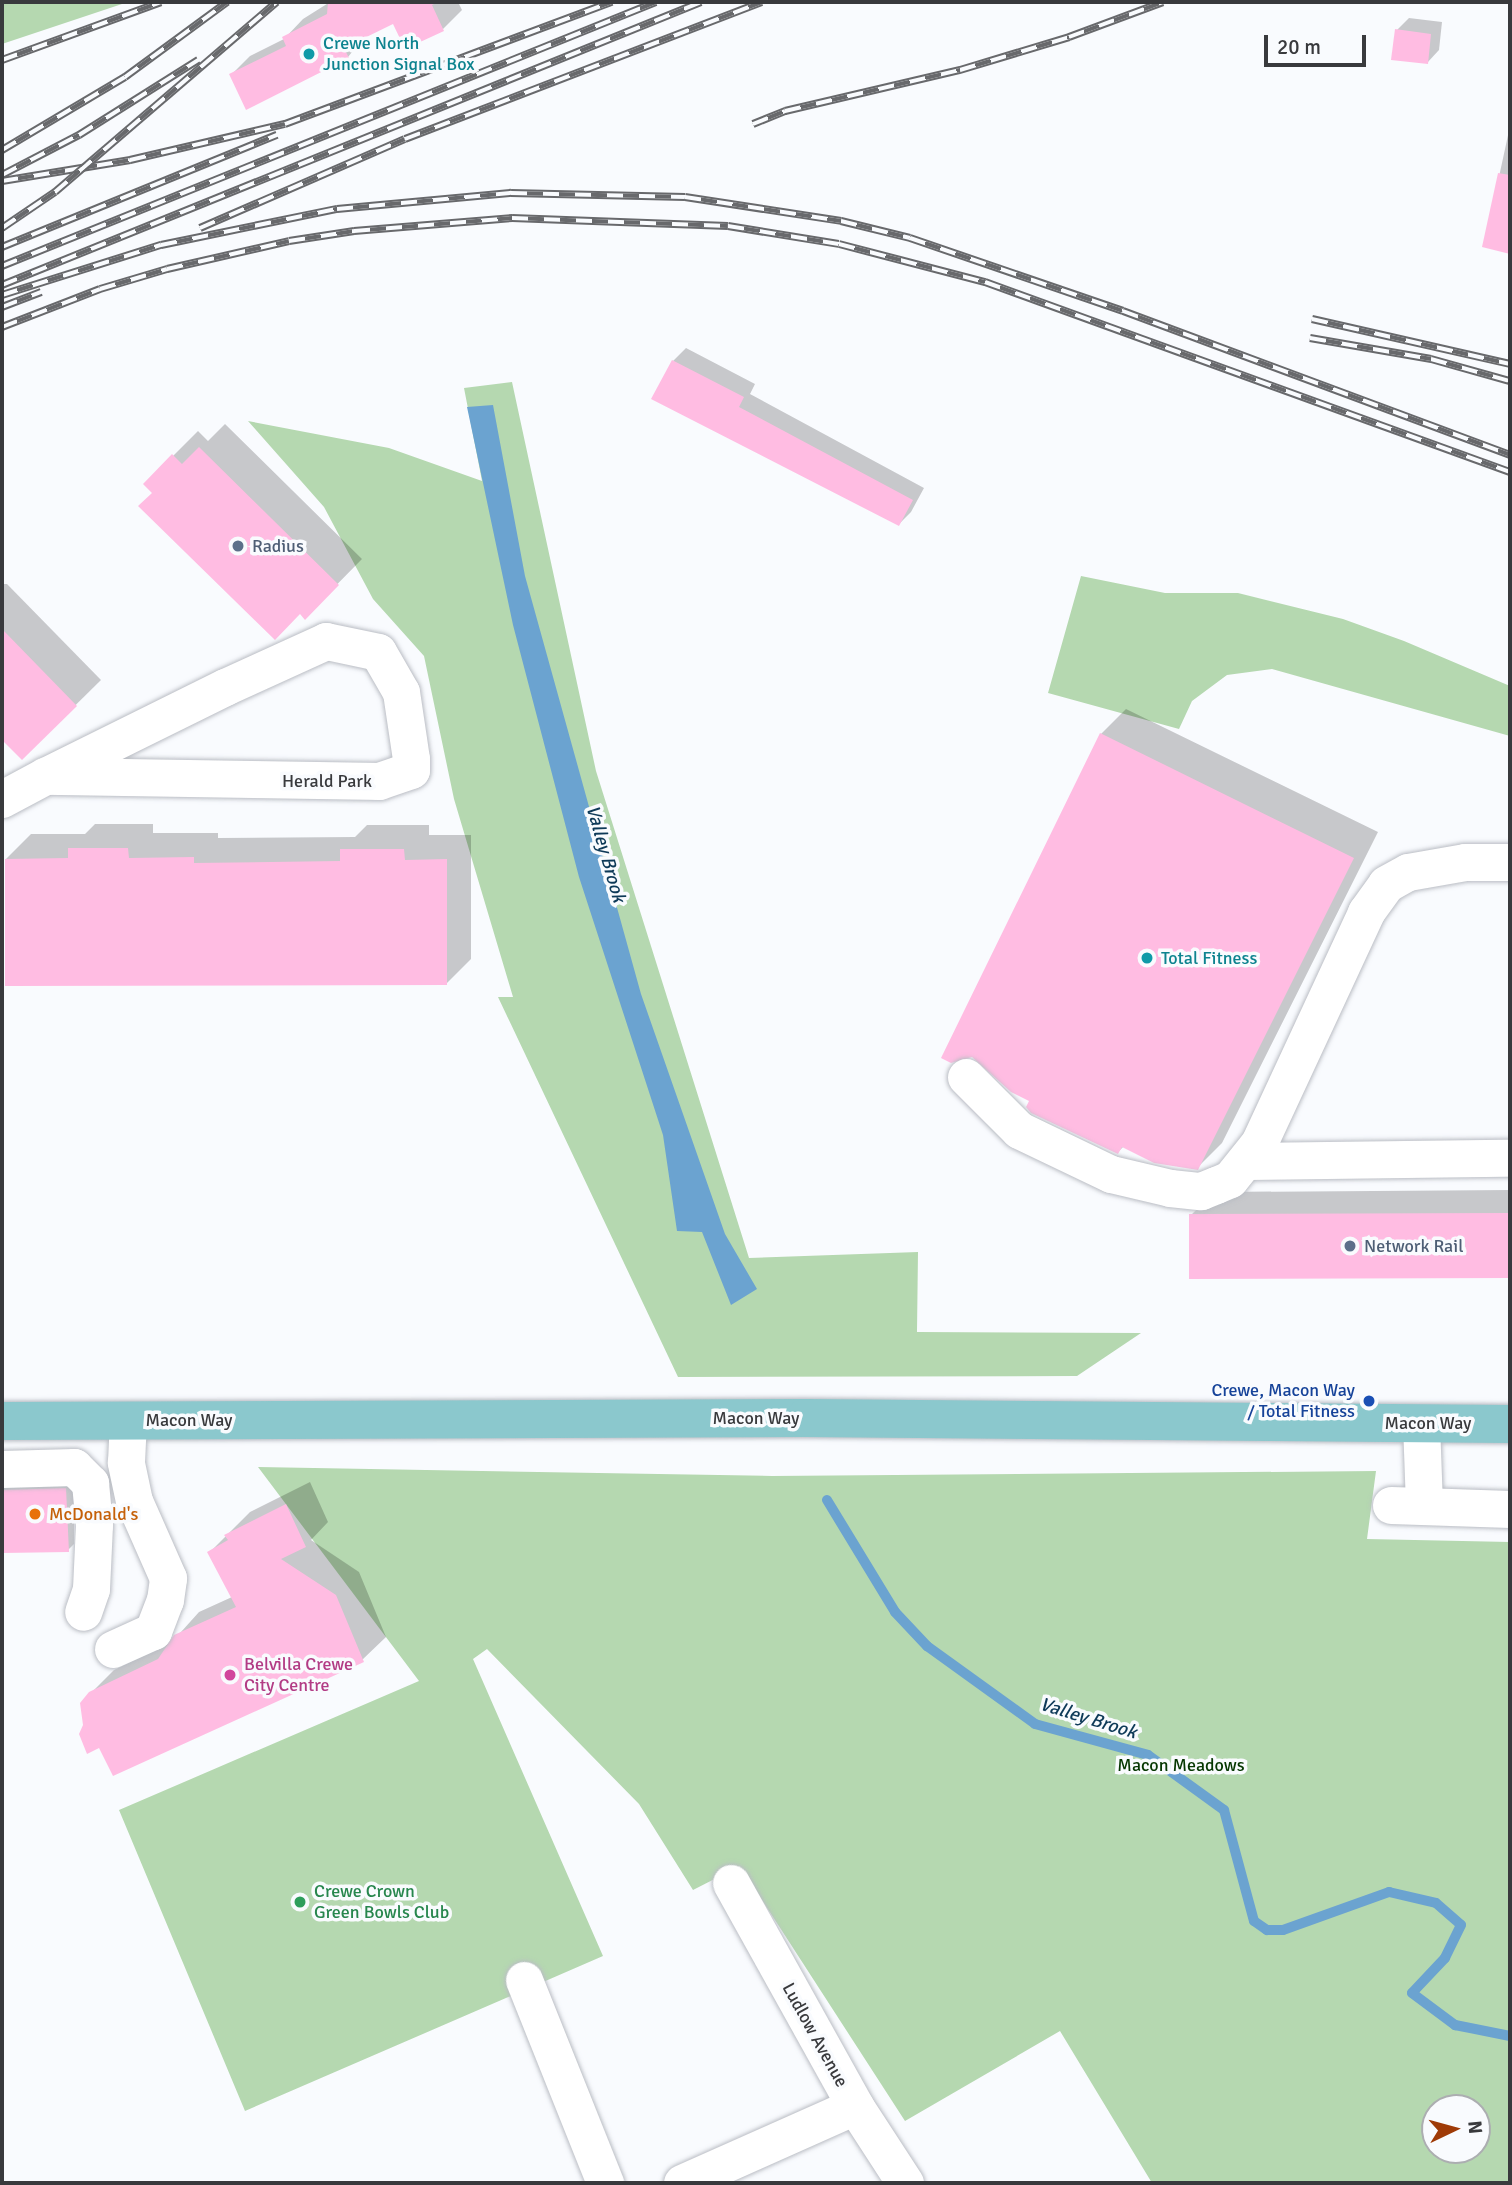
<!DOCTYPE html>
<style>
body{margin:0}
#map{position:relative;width:1512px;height:2185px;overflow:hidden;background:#f9fbfe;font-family:Signika,sans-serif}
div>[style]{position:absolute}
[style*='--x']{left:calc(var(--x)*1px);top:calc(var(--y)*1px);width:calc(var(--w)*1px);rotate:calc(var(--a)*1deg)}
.green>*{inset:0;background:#b5d8b0}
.water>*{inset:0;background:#6ba3d0}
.shadow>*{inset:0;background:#0003}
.stream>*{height:10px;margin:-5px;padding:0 5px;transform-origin:5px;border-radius:5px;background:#6ba3d0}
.building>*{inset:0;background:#ffbce2}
.roads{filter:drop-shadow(0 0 2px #babdc4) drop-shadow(0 0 2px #babdc4)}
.minor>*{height:37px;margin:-18.5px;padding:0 18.5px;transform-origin:18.5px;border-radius:18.5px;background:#fff}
.major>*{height:38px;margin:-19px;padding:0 19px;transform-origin:19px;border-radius:19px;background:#8bc8cd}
.rail>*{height:8px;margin-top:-4px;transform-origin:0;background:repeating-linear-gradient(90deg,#f9fbfe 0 16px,#68696c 0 32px);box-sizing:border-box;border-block:2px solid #68696c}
.dots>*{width:19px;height:19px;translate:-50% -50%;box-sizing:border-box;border:4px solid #f9fbfe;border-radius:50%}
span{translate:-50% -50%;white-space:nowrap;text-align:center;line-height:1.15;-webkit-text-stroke:7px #f9fbfe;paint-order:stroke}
.culture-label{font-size:18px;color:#0d838f}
.left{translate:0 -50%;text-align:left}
.service-label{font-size:18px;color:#4e5e75}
.street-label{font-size:18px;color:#393a3d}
.transit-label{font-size:18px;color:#164399}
.right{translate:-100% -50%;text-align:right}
.food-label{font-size:18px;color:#c56008}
.hotel-label{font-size:18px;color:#b23c85}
.park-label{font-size:18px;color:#053701}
.leisure-label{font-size:18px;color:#27864d}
.water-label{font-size:19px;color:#0e3a58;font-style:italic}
.frame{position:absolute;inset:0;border:4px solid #393a3d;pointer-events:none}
.north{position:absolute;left:1421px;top:2094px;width:70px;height:70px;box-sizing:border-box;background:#f9fbfe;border:2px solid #acaeb1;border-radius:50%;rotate:85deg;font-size:19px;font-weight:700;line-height:28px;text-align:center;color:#393a3d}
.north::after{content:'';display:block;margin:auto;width:24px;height:32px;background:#9f3b07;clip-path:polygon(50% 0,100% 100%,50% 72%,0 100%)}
.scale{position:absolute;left:1264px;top:35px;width:102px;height:32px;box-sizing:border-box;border:4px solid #393a3d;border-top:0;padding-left:9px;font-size:21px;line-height:24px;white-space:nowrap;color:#393a3d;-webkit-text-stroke:5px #f9fbfe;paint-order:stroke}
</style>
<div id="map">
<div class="green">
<i style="clip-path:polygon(2px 2px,128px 2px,2px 44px)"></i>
<i style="clip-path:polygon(512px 382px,596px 771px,749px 1258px,918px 1252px,917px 1332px,1141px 1333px,1077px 1376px,678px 1377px,498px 997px,513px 997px,454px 799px,424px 656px,373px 599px,324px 507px,248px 421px,389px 448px,482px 481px,464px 388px)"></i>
<i style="clip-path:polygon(1081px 576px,1165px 593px,1238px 593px,1343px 619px,1404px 641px,1510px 686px,1510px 736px,1272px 669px,1227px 675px,1192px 701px,1179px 729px,1048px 693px)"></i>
<i style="clip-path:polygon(evenodd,258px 1467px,772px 1476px,1376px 1471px,1367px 1539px,1510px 1542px,1510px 2183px,1152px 2183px,1060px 2031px,905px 2121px,740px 1866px,693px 1890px,639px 1804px,487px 1649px,473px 1659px,603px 1956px,245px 2111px,119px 1810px,419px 1681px,258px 1467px,1435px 2108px,1477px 2108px,1477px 2150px,1435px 2150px,1435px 2108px)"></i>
</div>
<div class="water">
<i style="clip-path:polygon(493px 405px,525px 576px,641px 994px,725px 1234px,757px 1289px,731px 1305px,702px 1232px,677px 1231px,663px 1135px,579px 877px,513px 625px,467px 407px)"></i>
</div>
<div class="shadow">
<i style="clip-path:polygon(330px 2px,458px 2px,462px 10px,443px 29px,394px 21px,366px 35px,348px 57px,231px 75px,250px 56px,284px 39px,303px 19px)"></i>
<i style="clip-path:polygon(1409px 18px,1442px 22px,1439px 50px,1427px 63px,1397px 30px)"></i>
<i style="clip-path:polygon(1510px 126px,1510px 252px,1484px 246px)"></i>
<i style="clip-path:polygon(686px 348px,755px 384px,750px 394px,924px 488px,911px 512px,899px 524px,654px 398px,673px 361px)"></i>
<i style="clip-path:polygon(225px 424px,362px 559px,305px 617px,145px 484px,198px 431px,208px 441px)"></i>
<i style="clip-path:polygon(2px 584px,7px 584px,101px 680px,22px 758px,2px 737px)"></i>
<i style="clip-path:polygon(1126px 709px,1378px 832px,1222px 1143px,1197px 1168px,1124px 1146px,1118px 1152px,1101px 734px)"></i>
<i style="clip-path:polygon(95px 824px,153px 824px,153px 833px,218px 833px,218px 838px,355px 837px,367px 825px,429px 825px,429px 835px,471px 835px,471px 959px,446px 984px,6px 859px,31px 834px,85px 834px)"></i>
<i style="clip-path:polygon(1510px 1190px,1510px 1276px,1191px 1277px,1191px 1215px,1215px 1192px)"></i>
<i style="clip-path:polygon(310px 1482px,328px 1522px,311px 1540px,359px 1572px,386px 1637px,362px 1660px,100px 1745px,84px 1725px,90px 1694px,114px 1670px,172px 1642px,199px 1612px,232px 1597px,210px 1552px,250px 1512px)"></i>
<i style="clip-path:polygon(2px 1483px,74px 1486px,74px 1544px,68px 1550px,2px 1551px)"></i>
</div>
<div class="stream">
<i style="--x:827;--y:1500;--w:131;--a:58.7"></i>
<i style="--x:895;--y:1612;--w:47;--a:46.7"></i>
<i style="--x:927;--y:1646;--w:133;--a:35.8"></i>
<i style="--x:1035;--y:1724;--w:117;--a:15.3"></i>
<i style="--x:1148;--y:1755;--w:94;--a:35.9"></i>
<i style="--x:1224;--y:1810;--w:115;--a:74.9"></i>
<i style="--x:1254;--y:1921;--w:16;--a:35"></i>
<i style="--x:1267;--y:1930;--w:16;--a:0"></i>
<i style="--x:1283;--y:1930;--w:113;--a:-19.7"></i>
<i style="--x:1389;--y:1892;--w:48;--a:13.2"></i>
<i style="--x:1436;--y:1903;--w:33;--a:41"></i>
<i style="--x:1461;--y:1925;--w:37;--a:116"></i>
<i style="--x:1445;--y:1958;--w:48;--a:133.3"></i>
<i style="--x:1412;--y:1993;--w:54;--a:36.7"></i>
<i style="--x:1455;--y:2025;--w:56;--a:11.3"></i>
</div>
<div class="building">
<i style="clip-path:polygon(328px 2px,438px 2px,432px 5px,444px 31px,405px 49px,393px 24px,344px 48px,349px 58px,246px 110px,229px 74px,286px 46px,282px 37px,327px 14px)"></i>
<i style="clip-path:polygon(1395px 29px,1431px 34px,1428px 64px,1391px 60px)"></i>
<i style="clip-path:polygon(1498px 173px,1510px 175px,1510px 254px,1482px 247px)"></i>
<i style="clip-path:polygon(672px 360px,744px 397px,739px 407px,913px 500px,899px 526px,651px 399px)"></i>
<i style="clip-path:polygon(199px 447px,339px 585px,305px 620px,300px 614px,275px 640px,138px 506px,152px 493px,143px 484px,172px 454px,182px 464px)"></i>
<i style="clip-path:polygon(2px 629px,77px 706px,22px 760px,2px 740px)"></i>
<i style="clip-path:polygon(1100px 733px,1354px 858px,1198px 1170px,1154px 1163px,1122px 1147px,1118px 1154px,1031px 1113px,1026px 1107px,1029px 1101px,1011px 1092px,972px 1057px,951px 1063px,941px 1058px)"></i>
<i style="clip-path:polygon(68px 848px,128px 848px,129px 858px,194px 857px,194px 863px,340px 861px,340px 849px,404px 849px,405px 860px,447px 859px,447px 985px,5px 986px,5px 859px,68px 858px)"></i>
<i style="clip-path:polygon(1510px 1213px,1510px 1278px,1189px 1279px,1189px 1214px)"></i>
<i style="clip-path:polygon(66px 1488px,69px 1552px,2px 1553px,2px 1490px)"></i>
<i style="clip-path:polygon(286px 1504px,306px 1547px,281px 1559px,336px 1595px,364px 1662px,113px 1776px,99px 1748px,87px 1754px,79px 1734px,83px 1725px,80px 1703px,89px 1692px,158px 1659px,174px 1635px,236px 1607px,207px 1552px,228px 1540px,224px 1535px)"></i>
</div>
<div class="roads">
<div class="minor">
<i style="--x:2;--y:799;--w:49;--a:-28.1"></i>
<i style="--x:45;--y:776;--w:201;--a:-26.3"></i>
<i style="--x:225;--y:687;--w:111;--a:-24.5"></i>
<i style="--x:326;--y:641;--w:53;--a:11.9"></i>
<i style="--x:378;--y:652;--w:46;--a:60.1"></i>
<i style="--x:401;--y:692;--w:68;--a:81.5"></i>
<i style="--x:411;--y:759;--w:11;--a:90"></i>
<i style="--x:411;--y:770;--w:34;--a:161"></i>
<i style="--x:379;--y:781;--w:334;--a:-179.1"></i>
<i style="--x:966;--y:1077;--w:75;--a:45"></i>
<i style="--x:1019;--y:1130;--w:102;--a:25.6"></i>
<i style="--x:1111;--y:1174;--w:61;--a:13.3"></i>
<i style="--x:1170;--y:1188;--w:31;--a:6"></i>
<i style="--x:1201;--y:1191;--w:16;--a:-22"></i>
<i style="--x:1216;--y:1185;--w:15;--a:-23"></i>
<i style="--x:1230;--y:1179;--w:46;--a:-51.1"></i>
<i style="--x:1259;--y:1143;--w:255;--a:-65.1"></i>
<i style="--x:1366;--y:912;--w:34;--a:-54"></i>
<i style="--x:1386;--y:884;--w:25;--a:-29"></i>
<i style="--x:1408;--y:872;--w:58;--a:-10"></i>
<i style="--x:1465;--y:862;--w:45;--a:0"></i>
<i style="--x:1247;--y:1161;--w:263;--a:-0.7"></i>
<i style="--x:1421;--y:1423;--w:83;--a:87.9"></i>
<i style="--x:2;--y:1469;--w:72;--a:-1.6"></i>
<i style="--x:74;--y:1467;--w:23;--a:45"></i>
<i style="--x:90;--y:1483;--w:42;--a:84.6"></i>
<i style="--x:94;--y:1525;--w:64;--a:92.7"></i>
<i style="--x:91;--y:1589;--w:24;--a:109"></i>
<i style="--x:1391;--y:1505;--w:119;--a:1.9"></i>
<i style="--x:113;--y:1649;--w:44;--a:-24.2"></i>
<i style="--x:153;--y:1631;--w:33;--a:-69"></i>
<i style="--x:165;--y:1600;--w:22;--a:-82"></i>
<i style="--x:168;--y:1578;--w:84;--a:-113.8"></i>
<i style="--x:134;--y:1501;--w:40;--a:-102"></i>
<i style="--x:126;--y:1462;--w:42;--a:-87.3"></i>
<i style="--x:731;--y:1883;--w:255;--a:60.9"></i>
<i style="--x:855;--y:2106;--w:92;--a:57"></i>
<i style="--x:524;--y:1980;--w:219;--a:68.2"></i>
<i style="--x:682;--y:2183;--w:189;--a:-24"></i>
</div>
<div class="major">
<i style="--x:2;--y:1421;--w:803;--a:-0.21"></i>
<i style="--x:805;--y:1418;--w:705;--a:0.49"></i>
</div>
</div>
<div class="rail">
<i style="--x:2;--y:60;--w:169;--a:-20"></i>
<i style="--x:753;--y:124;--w:35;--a:-22"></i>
<i style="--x:785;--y:111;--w:180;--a:-13.2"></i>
<i style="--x:960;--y:70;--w:114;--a:-16.8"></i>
<i style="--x:1069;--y:37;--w:100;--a:-20.4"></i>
<i style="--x:2;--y:150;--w:143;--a:-30.7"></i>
<i style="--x:125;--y:77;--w:127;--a:-36.3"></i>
<i style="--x:2;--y:175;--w:87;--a:-27.5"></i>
<i style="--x:79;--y:135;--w:141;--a:-32.2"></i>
<i style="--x:2;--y:181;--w:130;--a:-9.3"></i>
<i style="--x:130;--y:160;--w:159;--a:-13.1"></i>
<i style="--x:285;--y:124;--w:349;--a:-20.5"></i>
<i style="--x:2;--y:228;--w:64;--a:-34.2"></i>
<i style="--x:55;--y:192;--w:292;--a:-40.6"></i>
<i style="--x:200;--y:228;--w:223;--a:-23.5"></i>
<i style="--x:405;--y:139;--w:382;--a:-21"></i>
<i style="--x:2;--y:247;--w:297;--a:-22.2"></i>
<i style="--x:2;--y:266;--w:705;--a:-21.98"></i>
<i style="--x:2;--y:285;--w:754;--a:-22.04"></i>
<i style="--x:2;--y:295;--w:167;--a:-17.5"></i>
<i style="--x:161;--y:245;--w:180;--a:-11.6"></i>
<i style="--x:337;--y:209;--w:175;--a:-5.3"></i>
<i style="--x:511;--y:193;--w:174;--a:1.3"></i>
<i style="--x:685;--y:197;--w:158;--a:8.7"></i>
<i style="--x:841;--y:221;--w:71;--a:13.8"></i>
<i style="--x:910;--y:238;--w:225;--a:18.9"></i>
<i style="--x:1123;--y:311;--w:413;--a:20.4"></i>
<i style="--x:2;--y:307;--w:42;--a:-21"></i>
<i style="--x:1312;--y:319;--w:203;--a:12.8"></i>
<i style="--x:2;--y:327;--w:105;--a:-21.2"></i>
<i style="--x:100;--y:289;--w:70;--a:-16.6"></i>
<i style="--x:167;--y:269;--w:125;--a:-12.9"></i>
<i style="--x:289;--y:241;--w:66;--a:-8.7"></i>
<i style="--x:354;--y:231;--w:159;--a:-4.7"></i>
<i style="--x:512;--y:218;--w:216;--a:2.1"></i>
<i style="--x:728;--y:226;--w:112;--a:9.2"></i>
<i style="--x:839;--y:244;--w:151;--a:14.6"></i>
<i style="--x:985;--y:282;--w:558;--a:19.9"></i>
<i style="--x:1310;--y:338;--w:123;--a:9.8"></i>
<i style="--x:1431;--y:359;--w:82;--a:15.6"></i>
</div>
<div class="dots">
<i style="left:309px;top:54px;background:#0f9aa8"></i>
<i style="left:238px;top:546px;background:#5c6f8a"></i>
<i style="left:1147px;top:958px;background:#0f9aa8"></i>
<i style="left:1350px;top:1246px;background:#5c6f8a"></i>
<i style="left:1369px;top:1401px;background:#1a4fb4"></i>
<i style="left:35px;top:1514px;background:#e8710a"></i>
<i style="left:230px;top:1675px;background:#d1479c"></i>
<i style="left:300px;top:1902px;background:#2e9e5b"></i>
</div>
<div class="culture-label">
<span class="left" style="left:323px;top:54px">Crewe North<br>Junction Signal Box</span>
<span class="left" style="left:1161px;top:958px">Total Fitness</span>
</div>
<div class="service-label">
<span class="left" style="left:252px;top:546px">Radius</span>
<span class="left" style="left:1364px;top:1246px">Network Rail</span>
</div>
<div class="street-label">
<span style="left:327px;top:781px">Herald Park</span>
<span style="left:756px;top:1418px">Macon Way</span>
<span style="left:189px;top:1420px">Macon Way</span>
<span style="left:1428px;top:1423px">Macon Way</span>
<span style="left:815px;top:2035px;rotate:61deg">Ludlow Avenue</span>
</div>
<div class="transit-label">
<span class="right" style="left:1355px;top:1401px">Crewe, Macon Way<br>/ Total Fitness</span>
</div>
<div class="food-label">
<span class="left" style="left:49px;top:1514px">McDonald's</span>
</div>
<div class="hotel-label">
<span class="left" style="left:244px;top:1675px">Belvilla Crewe<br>City Centre</span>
</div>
<div class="park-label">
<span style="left:1181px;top:1765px">Macon Meadows</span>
</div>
<div class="leisure-label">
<span class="left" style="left:314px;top:1902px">Crewe Crown<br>Green Bowls Club</span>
</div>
<div class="water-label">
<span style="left:605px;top:854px;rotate:74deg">Valley Brook</span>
<span style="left:1088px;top:1719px;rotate:17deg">Valley Brook</span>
</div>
<div class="frame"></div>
<div class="north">N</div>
<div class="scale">20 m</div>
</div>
